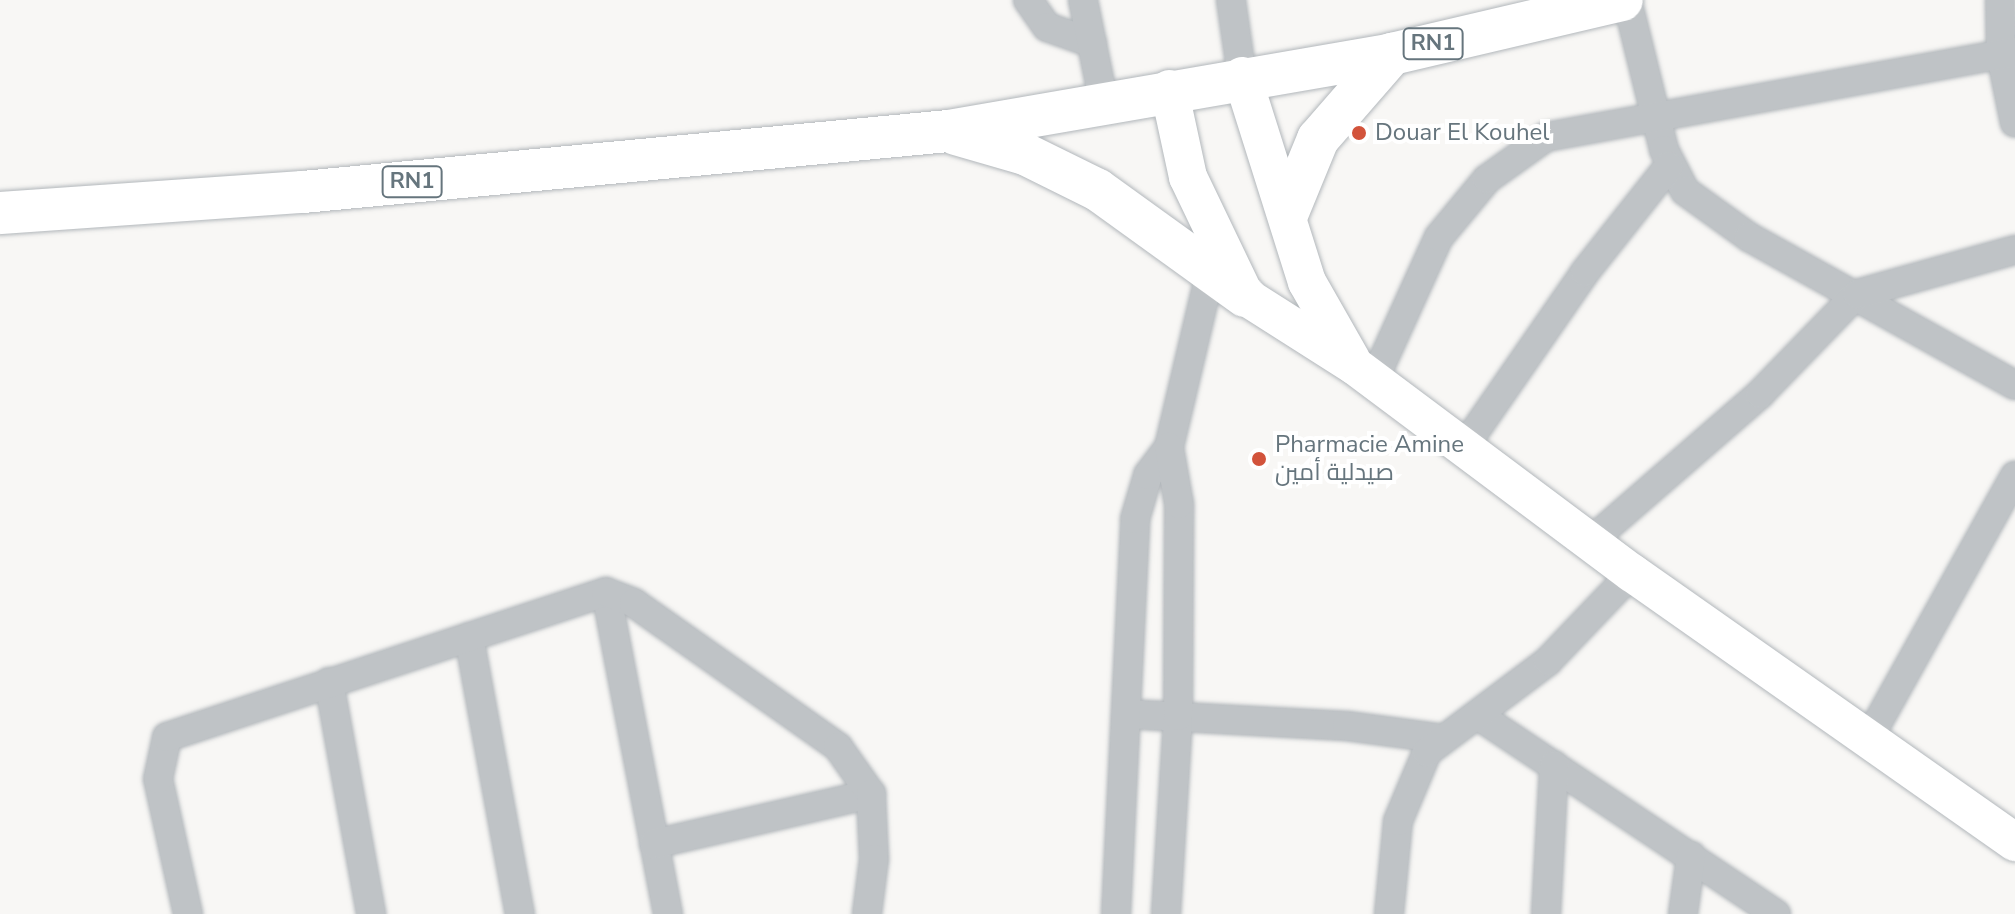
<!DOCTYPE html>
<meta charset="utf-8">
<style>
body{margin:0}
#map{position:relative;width:2015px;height:914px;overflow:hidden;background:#f8f7f5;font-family:"Nunito Sans",Cairo,sans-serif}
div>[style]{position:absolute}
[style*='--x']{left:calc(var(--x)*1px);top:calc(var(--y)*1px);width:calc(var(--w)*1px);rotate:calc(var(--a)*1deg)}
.roads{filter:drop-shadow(0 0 2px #b2b7bb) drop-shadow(0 0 2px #b2b7bb)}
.minor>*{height:28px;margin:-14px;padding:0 14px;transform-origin:14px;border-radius:14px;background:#bfc3c6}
.secondary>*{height:38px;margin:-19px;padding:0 19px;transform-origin:19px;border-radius:19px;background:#fff}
.primary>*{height:42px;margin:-21px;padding:0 21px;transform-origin:21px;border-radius:21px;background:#fff}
.dots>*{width:22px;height:22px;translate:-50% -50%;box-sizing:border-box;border:4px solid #fff;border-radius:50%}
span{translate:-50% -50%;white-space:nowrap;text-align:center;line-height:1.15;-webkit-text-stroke:8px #fff;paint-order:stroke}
.shield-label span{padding:2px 6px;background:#fff;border:2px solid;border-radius:6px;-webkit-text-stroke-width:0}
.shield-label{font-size:22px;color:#66757d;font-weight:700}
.poi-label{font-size:24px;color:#66757d}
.left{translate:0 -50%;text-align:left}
</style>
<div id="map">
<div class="roads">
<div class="minor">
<i style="--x:1028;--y:0;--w:33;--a:55"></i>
<i style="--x:1047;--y:27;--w:48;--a:19.6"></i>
<i style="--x:1083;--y:0;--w:105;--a:78.5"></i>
<i style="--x:1231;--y:0;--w:77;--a:81.8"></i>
<i style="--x:1627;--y:0;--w:154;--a:76.1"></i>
<i style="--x:1664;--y:150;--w:46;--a:62.9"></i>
<i style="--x:1685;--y:191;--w:79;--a:35.7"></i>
<i style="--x:1749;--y:237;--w:304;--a:29.1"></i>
<i style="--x:2000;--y:0;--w:55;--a:89"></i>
<i style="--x:2001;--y:55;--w:69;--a:78.4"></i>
<i style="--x:1374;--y:380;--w:157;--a:-65.6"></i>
<i style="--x:1439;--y:237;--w:75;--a:-50.4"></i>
<i style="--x:1487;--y:179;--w:72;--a:-35.4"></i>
<i style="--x:1546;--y:137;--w:477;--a:-10.3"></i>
<i style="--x:1464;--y:447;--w:213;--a:-55.3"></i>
<i style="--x:1585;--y:272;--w:135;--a:-51.6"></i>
<i style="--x:1591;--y:541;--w:224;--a:-41"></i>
<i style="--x:1760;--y:394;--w:139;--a:-45.9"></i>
<i style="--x:1857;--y:294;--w:164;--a:-15.6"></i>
<i style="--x:606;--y:592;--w:328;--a:79.1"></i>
<i style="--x:469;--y:637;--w:282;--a:79.6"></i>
<i style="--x:329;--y:682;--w:236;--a:79.7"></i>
<i style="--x:1126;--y:714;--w:221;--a:3.1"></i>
<i style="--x:1347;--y:726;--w:92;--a:7.5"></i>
<i style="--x:1479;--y:716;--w:357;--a:33.7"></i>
<i style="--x:1869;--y:738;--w:300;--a:-60.9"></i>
<i style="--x:654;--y:844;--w:223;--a:-13"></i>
<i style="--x:188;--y:914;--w:138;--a:-102.5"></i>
<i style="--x:158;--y:779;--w:43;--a:-77.9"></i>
<i style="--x:167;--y:737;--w:462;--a:-18.3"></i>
<i style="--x:606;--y:592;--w:30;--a:21"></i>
<i style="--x:634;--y:603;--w:250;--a:35.2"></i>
<i style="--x:838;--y:747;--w:57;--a:54.9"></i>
<i style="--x:871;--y:794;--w:65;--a:87.4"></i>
<i style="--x:874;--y:859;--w:55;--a:97.3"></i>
<i style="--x:1116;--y:914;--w:395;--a:-87.2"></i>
<i style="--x:1135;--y:519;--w:46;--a:-73.5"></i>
<i style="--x:1148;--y:475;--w:35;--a:-53"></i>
<i style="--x:1169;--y:447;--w:182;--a:-76.7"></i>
<i style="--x:1166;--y:914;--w:198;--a:-86.5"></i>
<i style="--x:1178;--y:716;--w:212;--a:-89.7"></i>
<i style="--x:1179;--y:504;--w:58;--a:-100"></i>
<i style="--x:1389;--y:914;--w:93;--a:-84.5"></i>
<i style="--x:1398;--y:821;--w:75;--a:-67.2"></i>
<i style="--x:1427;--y:752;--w:151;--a:-36.9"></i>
<i style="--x:1548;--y:661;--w:122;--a:-46.3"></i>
<i style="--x:1546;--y:914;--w:149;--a:-86.9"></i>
<i style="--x:1683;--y:914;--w:59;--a:-82.1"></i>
</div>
<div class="secondary">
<i style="--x:1242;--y:76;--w:216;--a:72.5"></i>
<i style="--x:1307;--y:282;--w:89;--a:60.3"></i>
<i style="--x:1169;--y:89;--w:90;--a:77.8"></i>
<i style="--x:1188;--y:177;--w:132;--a:64.4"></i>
<i style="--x:1245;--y:296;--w:130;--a:32.5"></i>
<i style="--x:1355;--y:366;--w:346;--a:36.8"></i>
<i style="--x:1632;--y:573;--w:468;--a:35.1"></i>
</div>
<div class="primary">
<i style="--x:956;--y:134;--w:72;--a:16.2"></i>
<i style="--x:1025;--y:154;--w:81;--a:26.3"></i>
<i style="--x:1098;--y:190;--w:181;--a:35.8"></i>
<i style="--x:1288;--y:212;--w:79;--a:-67.7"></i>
<i style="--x:1318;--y:139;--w:113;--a:-49"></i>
<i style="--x:0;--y:213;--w:304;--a:-4"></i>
<i style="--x:303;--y:192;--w:648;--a:-5.4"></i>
<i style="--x:948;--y:131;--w:451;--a:-9.8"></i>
<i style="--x:1392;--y:54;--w:236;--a:-13.2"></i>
</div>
</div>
<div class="dots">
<i style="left:1359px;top:133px;background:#d2533b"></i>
<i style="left:1259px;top:459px;background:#d2533b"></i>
</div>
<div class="shield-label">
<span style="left:1433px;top:44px">RN1</span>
<span style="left:412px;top:182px">RN1</span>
</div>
<div class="poi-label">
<span class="left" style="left:1375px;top:133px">Douar El Kouhel</span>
<span class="left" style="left:1275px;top:459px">Pharmacie Amine<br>صيدلية أمين</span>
</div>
</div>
